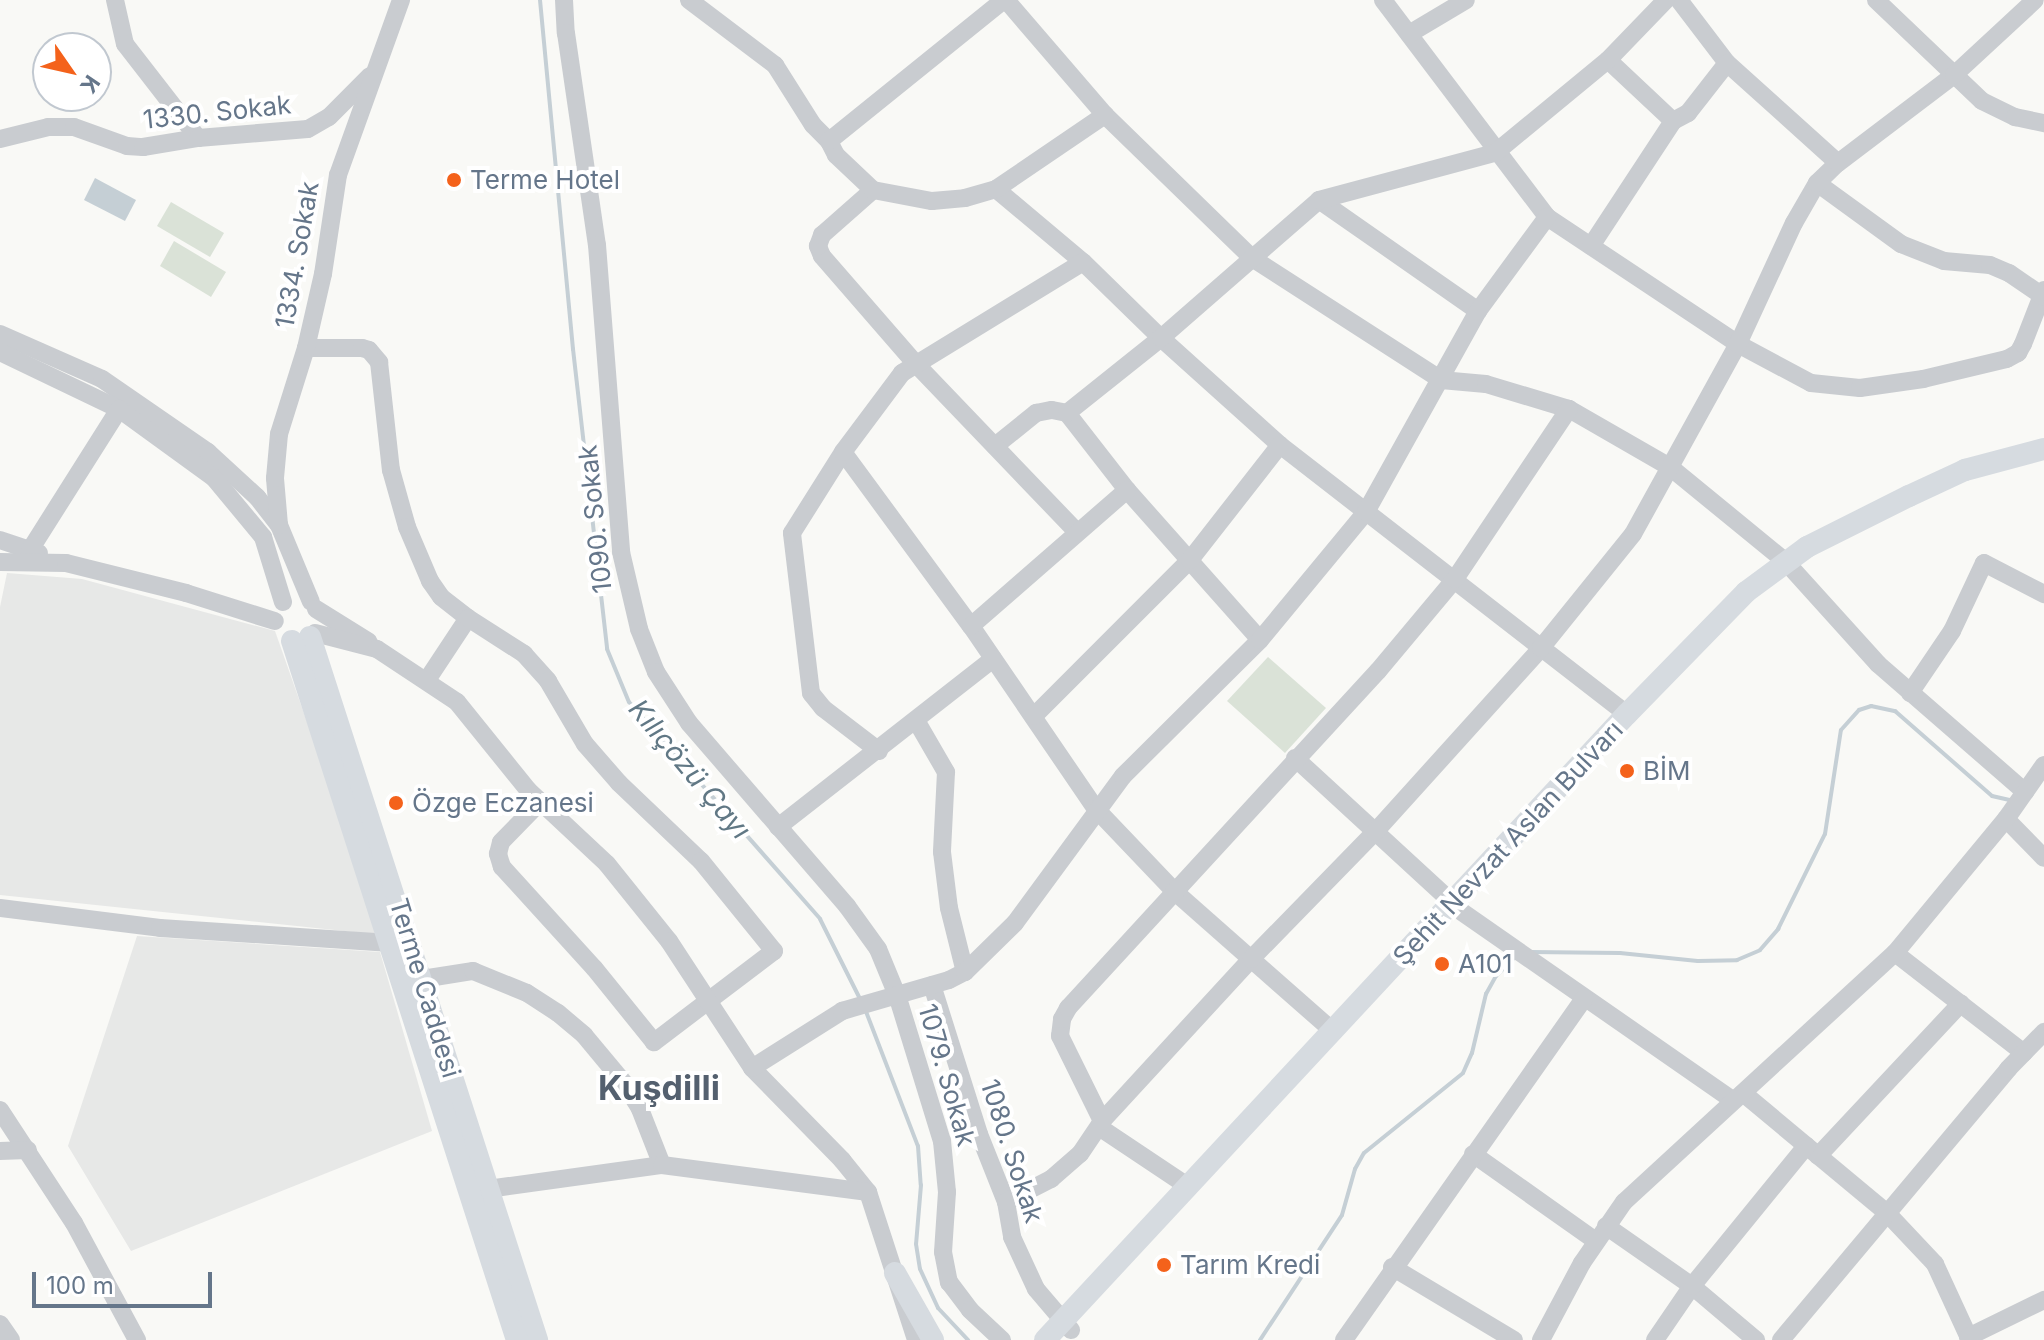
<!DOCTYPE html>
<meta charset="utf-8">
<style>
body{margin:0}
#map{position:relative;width:2044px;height:1340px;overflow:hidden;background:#f9f9f6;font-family:Inter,sans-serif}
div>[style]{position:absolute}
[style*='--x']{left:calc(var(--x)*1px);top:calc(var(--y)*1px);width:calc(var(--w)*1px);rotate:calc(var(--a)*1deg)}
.built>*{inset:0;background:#e7e8e7}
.green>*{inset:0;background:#dae2d7}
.water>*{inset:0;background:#c5cfd5}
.stream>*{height:4px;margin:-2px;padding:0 2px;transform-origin:2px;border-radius:2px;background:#c5cfd5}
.minor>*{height:18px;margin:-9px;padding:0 9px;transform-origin:9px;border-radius:9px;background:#c9ccd0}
.major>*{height:22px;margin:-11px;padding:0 11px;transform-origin:11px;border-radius:11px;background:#d6dbe0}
.dots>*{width:22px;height:22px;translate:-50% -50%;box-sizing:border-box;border:4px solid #fff;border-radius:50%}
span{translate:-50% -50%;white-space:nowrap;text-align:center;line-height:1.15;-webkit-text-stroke:8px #fff;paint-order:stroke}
.street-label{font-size:26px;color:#65768a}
.poi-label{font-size:26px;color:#65768a}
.left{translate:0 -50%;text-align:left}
.water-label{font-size:28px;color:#617885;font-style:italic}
.district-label{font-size:34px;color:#54606f;font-weight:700}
.north{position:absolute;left:32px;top:32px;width:80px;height:80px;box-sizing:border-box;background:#fff;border:2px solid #c1c8d0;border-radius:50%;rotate:124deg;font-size:22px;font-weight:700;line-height:32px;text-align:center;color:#65768a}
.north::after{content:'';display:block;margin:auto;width:28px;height:36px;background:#f4621b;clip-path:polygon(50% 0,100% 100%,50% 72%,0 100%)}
.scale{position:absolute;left:32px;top:1272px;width:180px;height:36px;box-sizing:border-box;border:4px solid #65768a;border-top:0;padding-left:10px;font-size:24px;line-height:28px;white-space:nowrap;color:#65768a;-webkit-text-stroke:6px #fff;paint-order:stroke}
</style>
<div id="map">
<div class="built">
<i style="clip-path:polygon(7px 573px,82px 579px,275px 631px,382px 935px,0 895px,0 607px)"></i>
<i style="clip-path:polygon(137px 936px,380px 952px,432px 1131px,131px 1251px,68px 1146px)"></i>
</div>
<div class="green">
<i style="clip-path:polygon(171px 202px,224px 233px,210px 257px,157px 226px)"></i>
<i style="clip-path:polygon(174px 241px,226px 272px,211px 297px,160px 266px)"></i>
<i style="clip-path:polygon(1268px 657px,1326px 708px,1285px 753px,1227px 701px)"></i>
</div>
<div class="water">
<i style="clip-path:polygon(95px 178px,136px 200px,125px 221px,84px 200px)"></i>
</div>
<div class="stream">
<i style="--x:540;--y:0;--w:351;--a:84.6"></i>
<i style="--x:573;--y:349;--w:302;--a:83.5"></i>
<i style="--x:607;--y:649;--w:57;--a:67.5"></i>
<i style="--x:629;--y:702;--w:289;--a:48.6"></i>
<i style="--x:820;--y:919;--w:92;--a:63.4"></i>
<i style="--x:1531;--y:952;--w:89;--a:0.6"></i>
<i style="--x:1620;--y:953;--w:78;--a:5.9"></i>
<i style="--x:1698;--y:961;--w:39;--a:-1"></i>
<i style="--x:1737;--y:960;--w:25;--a:-23"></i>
<i style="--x:1760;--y:950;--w:28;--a:-49"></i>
<i style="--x:1778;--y:929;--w:106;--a:-63.7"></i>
<i style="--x:1825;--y:834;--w:105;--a:-81.3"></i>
<i style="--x:1841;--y:730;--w:27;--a:-48"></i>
<i style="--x:1859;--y:710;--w:13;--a:-18"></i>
<i style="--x:1871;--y:706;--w:25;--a:12"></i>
<i style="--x:1895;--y:711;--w:129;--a:41.2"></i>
<i style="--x:1992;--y:796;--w:18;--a:13"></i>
<i style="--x:865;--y:1009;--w:147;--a:68.9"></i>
<i style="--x:918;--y:1146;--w:39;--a:86"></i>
<i style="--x:921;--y:1185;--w:59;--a:94.8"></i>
<i style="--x:916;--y:1244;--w:25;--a:81"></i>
<i style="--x:920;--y:1269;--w:43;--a:65.2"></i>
<i style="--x:938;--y:1308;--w:44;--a:46.8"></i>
<i style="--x:1260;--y:1340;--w:149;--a:-56.7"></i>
<i style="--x:1342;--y:1215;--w:48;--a:-74.2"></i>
<i style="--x:1355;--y:1169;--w:18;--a:-61"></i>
<i style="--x:1364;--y:1153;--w:127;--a:-38.9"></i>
<i style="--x:1463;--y:1073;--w:22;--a:-66"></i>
<i style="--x:1472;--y:1053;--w:61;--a:-76.7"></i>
<i style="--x:1486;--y:994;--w:21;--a:-61"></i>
<i style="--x:1496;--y:976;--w:27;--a:-45"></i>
</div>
<div class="minor">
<i style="--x:115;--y:0;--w:45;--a:77.2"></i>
<i style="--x:125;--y:44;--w:119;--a:52.2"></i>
<i style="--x:564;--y:0;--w:33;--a:87"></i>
<i style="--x:566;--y:33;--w:214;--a:81.7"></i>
<i style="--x:597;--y:245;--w:308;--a:85.5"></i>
<i style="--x:621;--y:552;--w:79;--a:76.8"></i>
<i style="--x:639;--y:629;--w:46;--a:68.4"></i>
<i style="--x:656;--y:672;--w:61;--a:57.1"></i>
<i style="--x:689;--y:723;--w:242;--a:49.2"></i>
<i style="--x:847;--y:906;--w:53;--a:54.2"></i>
<i style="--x:878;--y:949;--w:50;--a:67.6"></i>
<i style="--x:897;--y:995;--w:153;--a:72.9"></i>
<i style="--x:942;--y:1141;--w:51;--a:84.4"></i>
<i style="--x:947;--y:1192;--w:60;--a:93.8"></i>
<i style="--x:943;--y:1252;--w:31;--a:79"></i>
<i style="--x:949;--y:1282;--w:35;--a:53"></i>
<i style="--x:970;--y:1310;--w:44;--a:43.2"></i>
<i style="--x:689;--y:0;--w:108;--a:37.1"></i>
<i style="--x:775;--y:65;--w:71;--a:57.7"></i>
<i style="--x:813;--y:125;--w:23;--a:45"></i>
<i style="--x:1006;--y:0;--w:152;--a:49.3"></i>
<i style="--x:1105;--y:115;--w:205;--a:44.2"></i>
<i style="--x:1252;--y:258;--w:225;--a:32.8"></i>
<i style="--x:1441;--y:380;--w:45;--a:5.1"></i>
<i style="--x:1486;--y:384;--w:87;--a:16.8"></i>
<i style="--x:1569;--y:409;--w:116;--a:29.9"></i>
<i style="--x:1670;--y:467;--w:149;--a:39.3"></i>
<i style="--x:1785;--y:561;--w:139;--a:47.9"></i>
<i style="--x:1878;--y:664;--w:195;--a:41"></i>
<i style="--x:1383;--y:0;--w:272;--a:52.9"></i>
<i style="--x:1547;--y:217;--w:229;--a:33.6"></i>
<i style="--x:1738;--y:344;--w:83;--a:28.1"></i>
<i style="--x:1811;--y:383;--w:49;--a:5.8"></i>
<i style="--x:1860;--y:388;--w:64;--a:-8.1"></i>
<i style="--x:1923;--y:379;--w:86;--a:-13.4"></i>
<i style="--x:2007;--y:359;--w:13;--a:-29"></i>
<i style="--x:2018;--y:353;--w:10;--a:-61"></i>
<i style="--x:2023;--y:344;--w:58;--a:-68.7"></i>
<i style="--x:1679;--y:0;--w:79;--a:52.7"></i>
<i style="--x:1727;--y:63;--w:149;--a:42"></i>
<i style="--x:1876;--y:0;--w:146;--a:43.6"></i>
<i style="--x:1982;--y:101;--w:37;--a:26"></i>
<i style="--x:2015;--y:117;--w:30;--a:12"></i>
<i style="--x:1409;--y:34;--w:66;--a:-30.8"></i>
<i style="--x:1673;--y:121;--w:17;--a:-28"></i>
<i style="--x:1688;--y:113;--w:63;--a:-52"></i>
<i style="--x:0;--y:139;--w:49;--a:-14"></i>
<i style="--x:48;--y:127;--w:26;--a:0"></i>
<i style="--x:74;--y:127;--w:56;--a:19.7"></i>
<i style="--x:127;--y:146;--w:16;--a:4"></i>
<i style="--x:143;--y:147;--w:56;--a:-9.3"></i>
<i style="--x:198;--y:138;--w:110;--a:-4.7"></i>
<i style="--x:308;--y:129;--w:24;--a:-30"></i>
<i style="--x:329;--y:117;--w:58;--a:-45"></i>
<i style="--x:1817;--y:183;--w:104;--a:36"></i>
<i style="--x:1901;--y:244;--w:46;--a:21.6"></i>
<i style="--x:1944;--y:261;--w:46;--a:5"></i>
<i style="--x:1990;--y:265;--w:21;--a:23"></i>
<i style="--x:2009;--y:273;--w:42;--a:34.4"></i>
<i style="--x:996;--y:189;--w:114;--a:40"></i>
<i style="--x:1083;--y:262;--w:109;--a:44.3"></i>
<i style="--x:1161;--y:338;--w:160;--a:42"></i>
<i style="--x:1280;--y:445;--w:439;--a:37.8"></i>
<i style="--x:873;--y:190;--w:51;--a:-136.6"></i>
<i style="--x:836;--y:155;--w:16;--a:-117"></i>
<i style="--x:829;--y:141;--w:225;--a:-38.9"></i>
<i style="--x:1319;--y:200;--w:194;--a:34.9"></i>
<i style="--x:1591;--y:246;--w:149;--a:-56.7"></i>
<i style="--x:1673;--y:121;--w:89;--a:-136.8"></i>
<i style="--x:0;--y:334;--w:111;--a:23.8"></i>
<i style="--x:102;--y:379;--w:129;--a:34.6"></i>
<i style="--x:208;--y:452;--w:67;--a:42.6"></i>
<i style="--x:257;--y:497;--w:36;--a:52"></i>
<i style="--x:279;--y:525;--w:83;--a:67.4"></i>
<i style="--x:306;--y:348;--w:56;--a:0"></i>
<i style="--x:362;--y:348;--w:7;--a:16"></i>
<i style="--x:369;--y:350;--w:16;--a:50"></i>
<i style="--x:379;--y:362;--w:109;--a:83.7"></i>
<i style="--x:391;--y:470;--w:59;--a:74.3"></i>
<i style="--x:407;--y:527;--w:59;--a:66.9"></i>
<i style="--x:430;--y:581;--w:19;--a:55"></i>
<i style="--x:441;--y:597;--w:34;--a:38"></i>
<i style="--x:468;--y:618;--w:74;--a:123.5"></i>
<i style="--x:0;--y:352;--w:132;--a:25.6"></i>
<i style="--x:119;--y:409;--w:117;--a:36"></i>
<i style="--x:214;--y:478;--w:77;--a:50.3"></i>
<i style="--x:263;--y:537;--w:68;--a:72.9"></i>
<i style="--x:1067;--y:413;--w:98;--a:52.1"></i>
<i style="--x:1127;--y:490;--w:200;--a:48.4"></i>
<i style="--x:995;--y:446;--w:53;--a:-38.8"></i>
<i style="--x:1036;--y:413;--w:16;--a:-11"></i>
<i style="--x:1052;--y:410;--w:15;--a:11"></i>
<i style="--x:1067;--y:413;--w:120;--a:-38.6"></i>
<i style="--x:1161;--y:338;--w:210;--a:-41.1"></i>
<i style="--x:1319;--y:200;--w:182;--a:-15"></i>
<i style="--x:1495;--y:153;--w:146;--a:-39.5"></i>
<i style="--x:1608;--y:60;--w:83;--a:-46"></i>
<i style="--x:843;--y:452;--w:216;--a:53.7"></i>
<i style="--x:971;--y:626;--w:222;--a:55.7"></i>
<i style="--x:1096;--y:809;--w:113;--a:46.4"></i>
<i style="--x:1174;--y:891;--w:213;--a:41.4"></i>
<i style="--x:279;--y:525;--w:47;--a:-94.9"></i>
<i style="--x:275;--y:478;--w:44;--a:-84.8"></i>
<i style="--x:279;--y:434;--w:90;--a:-72.6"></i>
<i style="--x:306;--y:348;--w:76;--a:-77.1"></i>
<i style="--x:323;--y:274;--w:100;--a:-81.4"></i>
<i style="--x:338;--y:175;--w:186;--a:-70.2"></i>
<i style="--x:1076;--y:531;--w:233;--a:-133.8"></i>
<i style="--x:915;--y:363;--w:142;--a:-131"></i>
<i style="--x:822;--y:256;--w:11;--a:-112"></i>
<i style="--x:818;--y:246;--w:12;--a:-70"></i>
<i style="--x:822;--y:235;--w:68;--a:-41.4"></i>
<i style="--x:873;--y:190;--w:60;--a:10.6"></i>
<i style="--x:932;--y:201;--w:33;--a:-5"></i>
<i style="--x:965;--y:198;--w:32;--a:-16"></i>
<i style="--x:996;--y:189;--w:132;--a:-34.2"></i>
<i style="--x:0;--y:540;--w:41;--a:18.4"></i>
<i style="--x:30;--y:550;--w:167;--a:-57.7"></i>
<i style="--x:0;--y:562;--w:66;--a:0.9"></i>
<i style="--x:66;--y:563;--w:124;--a:14"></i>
<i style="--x:186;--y:593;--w:93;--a:17.5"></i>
<i style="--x:316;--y:609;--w:62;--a:31.9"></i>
<i style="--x:468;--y:618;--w:67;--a:32.7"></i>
<i style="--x:524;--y:654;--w:36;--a:48"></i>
<i style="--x:548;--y:681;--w:73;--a:59.6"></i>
<i style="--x:585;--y:744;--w:52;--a:48.9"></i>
<i style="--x:619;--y:783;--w:113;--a:43.6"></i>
<i style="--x:701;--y:861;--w:116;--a:51"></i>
<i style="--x:774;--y:951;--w:151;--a:142.8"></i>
<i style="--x:654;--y:1042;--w:95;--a:-129"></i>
<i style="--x:594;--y:968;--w:137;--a:-132.3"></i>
<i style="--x:502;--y:867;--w:14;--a:-107"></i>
<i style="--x:498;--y:854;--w:12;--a:-76"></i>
<i style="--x:501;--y:842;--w:57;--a:-45.7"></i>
<i style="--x:971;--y:626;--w:207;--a:-41.1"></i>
<i style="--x:315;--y:633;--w:64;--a:14.5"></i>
<i style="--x:377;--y:649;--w:96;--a:33.5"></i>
<i style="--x:457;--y:702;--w:113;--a:51.1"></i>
<i style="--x:528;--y:790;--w:108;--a:43.1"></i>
<i style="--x:607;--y:864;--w:99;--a:51.2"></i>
<i style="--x:669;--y:941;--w:152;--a:56.8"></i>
<i style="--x:752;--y:1068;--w:129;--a:45.6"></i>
<i style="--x:842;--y:1160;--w:41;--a:50.9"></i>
<i style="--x:868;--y:1192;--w:156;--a:72"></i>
<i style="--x:1910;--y:693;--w:75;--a:-55.9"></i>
<i style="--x:1952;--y:631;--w:75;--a:-64.8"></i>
<i style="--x:1984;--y:563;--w:68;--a:27.3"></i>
<i style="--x:1034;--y:716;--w:221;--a:-45"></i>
<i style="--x:1190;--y:560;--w:146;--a:-52"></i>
<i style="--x:917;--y:722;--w:58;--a:59.9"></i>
<i style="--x:946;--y:772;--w:80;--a:92.9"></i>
<i style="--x:942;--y:852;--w:56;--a:82.9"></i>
<i style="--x:949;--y:908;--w:66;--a:76"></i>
<i style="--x:879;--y:751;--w:71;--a:-142.5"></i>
<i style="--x:823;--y:708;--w:19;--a:-129"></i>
<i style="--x:811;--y:693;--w:161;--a:-96.8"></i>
<i style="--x:792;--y:533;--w:96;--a:-57.8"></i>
<i style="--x:843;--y:452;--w:99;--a:-53.2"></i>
<i style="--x:902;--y:373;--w:212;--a:-31.5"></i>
<i style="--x:1295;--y:758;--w:216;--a:42.6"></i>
<i style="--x:2006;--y:819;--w:54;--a:45.7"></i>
<i style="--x:778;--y:827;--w:273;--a:-38"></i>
<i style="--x:0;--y:908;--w:161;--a:7.1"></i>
<i style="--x:160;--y:928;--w:231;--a:3.7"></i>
<i style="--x:1462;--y:912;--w:330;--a:34.8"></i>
<i style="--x:1895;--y:953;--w:163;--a:37.8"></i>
<i style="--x:422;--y:979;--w:52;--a:-8.9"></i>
<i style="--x:473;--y:971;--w:58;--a:22.2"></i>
<i style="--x:527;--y:993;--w:37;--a:33"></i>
<i style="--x:558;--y:1013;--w:34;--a:40"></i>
<i style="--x:584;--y:1035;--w:62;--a:50.2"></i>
<i style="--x:624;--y:1083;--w:31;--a:58"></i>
<i style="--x:640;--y:1109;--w:60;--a:68.6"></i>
<i style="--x:932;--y:985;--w:156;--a:72.5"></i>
<i style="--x:979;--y:1134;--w:73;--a:68.3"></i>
<i style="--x:1006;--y:1202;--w:36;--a:80"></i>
<i style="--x:1012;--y:1237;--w:57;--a:65.2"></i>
<i style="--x:1036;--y:1289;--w:54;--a:49.5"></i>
<i style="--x:752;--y:1068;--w:107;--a:-32.3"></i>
<i style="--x:842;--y:1011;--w:111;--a:-16.2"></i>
<i style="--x:949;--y:980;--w:18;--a:-27"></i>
<i style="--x:965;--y:972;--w:70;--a:-44.4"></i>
<i style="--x:1015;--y:923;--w:182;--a:-53.7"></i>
<i style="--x:1123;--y:776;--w:193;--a:-44.8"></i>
<i style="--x:1260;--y:640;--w:166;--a:-50.4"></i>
<i style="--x:1366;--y:512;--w:230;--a:-60.9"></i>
<i style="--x:1478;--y:311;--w:117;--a:-53.7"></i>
<i style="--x:1743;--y:1093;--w:187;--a:39.8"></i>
<i style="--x:1887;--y:1213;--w:70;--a:46.7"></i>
<i style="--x:1935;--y:1264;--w:84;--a:65.3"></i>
<i style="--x:0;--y:1110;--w:135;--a:56.8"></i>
<i style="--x:74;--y:1223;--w:133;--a:61.7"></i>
<i style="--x:1102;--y:1121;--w:95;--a:-116.3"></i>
<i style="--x:1060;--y:1036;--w:17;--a:-83"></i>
<i style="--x:1062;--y:1019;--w:13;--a:-61"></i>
<i style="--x:1068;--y:1008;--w:458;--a:-47.4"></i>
<i style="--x:1378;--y:671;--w:120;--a:-50.1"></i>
<i style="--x:1455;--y:579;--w:205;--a:-56.2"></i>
<i style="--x:1099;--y:1127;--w:108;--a:33.7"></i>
<i style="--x:0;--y:1151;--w:28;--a:-2"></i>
<i style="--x:1473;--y:1154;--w:151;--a:35.3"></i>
<i style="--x:1818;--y:1156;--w:209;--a:-46.9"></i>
<i style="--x:488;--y:1189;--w:176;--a:-7.9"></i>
<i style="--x:662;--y:1165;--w:208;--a:7.5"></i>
<i style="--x:1006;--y:1202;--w:51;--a:-27.1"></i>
<i style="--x:1051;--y:1179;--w:38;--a:-41"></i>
<i style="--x:1080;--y:1154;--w:40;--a:-56"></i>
<i style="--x:1102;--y:1121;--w:220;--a:-47.4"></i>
<i style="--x:1251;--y:959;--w:177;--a:-45.7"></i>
<i style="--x:1375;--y:832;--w:248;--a:-47.9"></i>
<i style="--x:1541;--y:648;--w:146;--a:-51.1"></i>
<i style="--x:1633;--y:534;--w:217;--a:-61.1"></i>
<i style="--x:1738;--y:344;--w:133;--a:-65.2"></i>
<i style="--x:1794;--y:223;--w:46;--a:-60.1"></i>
<i style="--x:1817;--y:183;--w:29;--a:-44"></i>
<i style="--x:1838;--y:163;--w:146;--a:-37.2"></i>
<i style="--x:1954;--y:75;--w:110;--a:-42.8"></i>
<i style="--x:1606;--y:1226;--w:105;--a:34.9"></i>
<i style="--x:1692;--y:1286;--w:84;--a:40.2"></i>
<i style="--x:1392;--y:1267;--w:142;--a:30.9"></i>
<i style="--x:0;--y:1324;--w:19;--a:55"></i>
<i style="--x:1968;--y:1337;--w:85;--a:-26"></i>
<i style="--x:1344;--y:1340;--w:418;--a:-54.9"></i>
<i style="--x:1541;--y:1340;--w:87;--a:-62"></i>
<i style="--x:1582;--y:1263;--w:74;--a:-55.5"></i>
<i style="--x:1624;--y:1202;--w:368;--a:-42.6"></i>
<i style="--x:1895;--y:953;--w:174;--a:-50.4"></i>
<i style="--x:2006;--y:819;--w:66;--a:-54.9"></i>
<i style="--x:1655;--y:1340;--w:65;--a:-55.6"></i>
<i style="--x:1692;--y:1286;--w:181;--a:-50.8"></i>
<i style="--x:1781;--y:1340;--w:354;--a:-50"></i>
<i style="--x:2008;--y:1069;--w:52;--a:-45.8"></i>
</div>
<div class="major">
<i style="--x:310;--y:637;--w:739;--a:72.1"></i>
<i style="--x:292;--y:641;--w:734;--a:72.16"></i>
<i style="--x:895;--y:1273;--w:77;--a:60.4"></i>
<i style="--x:1045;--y:1340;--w:855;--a:-47.09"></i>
<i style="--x:1627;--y:714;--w:170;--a:-45.7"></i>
<i style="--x:1746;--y:592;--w:76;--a:-36.4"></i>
<i style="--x:1807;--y:547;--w:114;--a:-26.6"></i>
<i style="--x:1909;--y:496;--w:62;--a:-24.9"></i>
<i style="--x:1965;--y:470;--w:82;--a:-14.9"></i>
</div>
<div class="dots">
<i style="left:454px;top:180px;background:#f4621b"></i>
<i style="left:1627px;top:771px;background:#f4621b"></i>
<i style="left:396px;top:803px;background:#f4621b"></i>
<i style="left:1442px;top:964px;background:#f4621b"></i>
<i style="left:1164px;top:1265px;background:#f4621b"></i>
</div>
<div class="street-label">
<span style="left:217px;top:112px;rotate:-6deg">1330. Sokak</span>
<span style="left:297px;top:255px;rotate:-80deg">1334. Sokak</span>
<span style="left:595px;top:519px;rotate:-96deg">1090. Sokak</span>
<span style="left:1508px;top:843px;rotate:-47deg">Şehit Nevzat Aslan Bulvarı</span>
<span style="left:425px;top:988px;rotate:73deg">Terme Caddesi</span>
<span style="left:947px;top:1075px;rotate:74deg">1079. Sokak</span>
<span style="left:1012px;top:1151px;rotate:72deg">1080. Sokak</span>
</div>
<div class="poi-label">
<span class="left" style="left:470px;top:180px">Terme Hotel</span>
<span class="left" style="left:1643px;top:771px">BİM</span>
<span class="left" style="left:412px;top:803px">Özge Eczanesi</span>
<span class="left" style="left:1458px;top:964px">A101</span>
<span class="left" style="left:1180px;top:1265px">Tarım Kredi</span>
</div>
<div class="water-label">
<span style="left:690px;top:769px;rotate:50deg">Kılıçözü Çayı</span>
</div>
<div class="district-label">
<span style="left:659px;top:1088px">Kuşdilli</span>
</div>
<div class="north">K</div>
<div class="scale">100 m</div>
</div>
